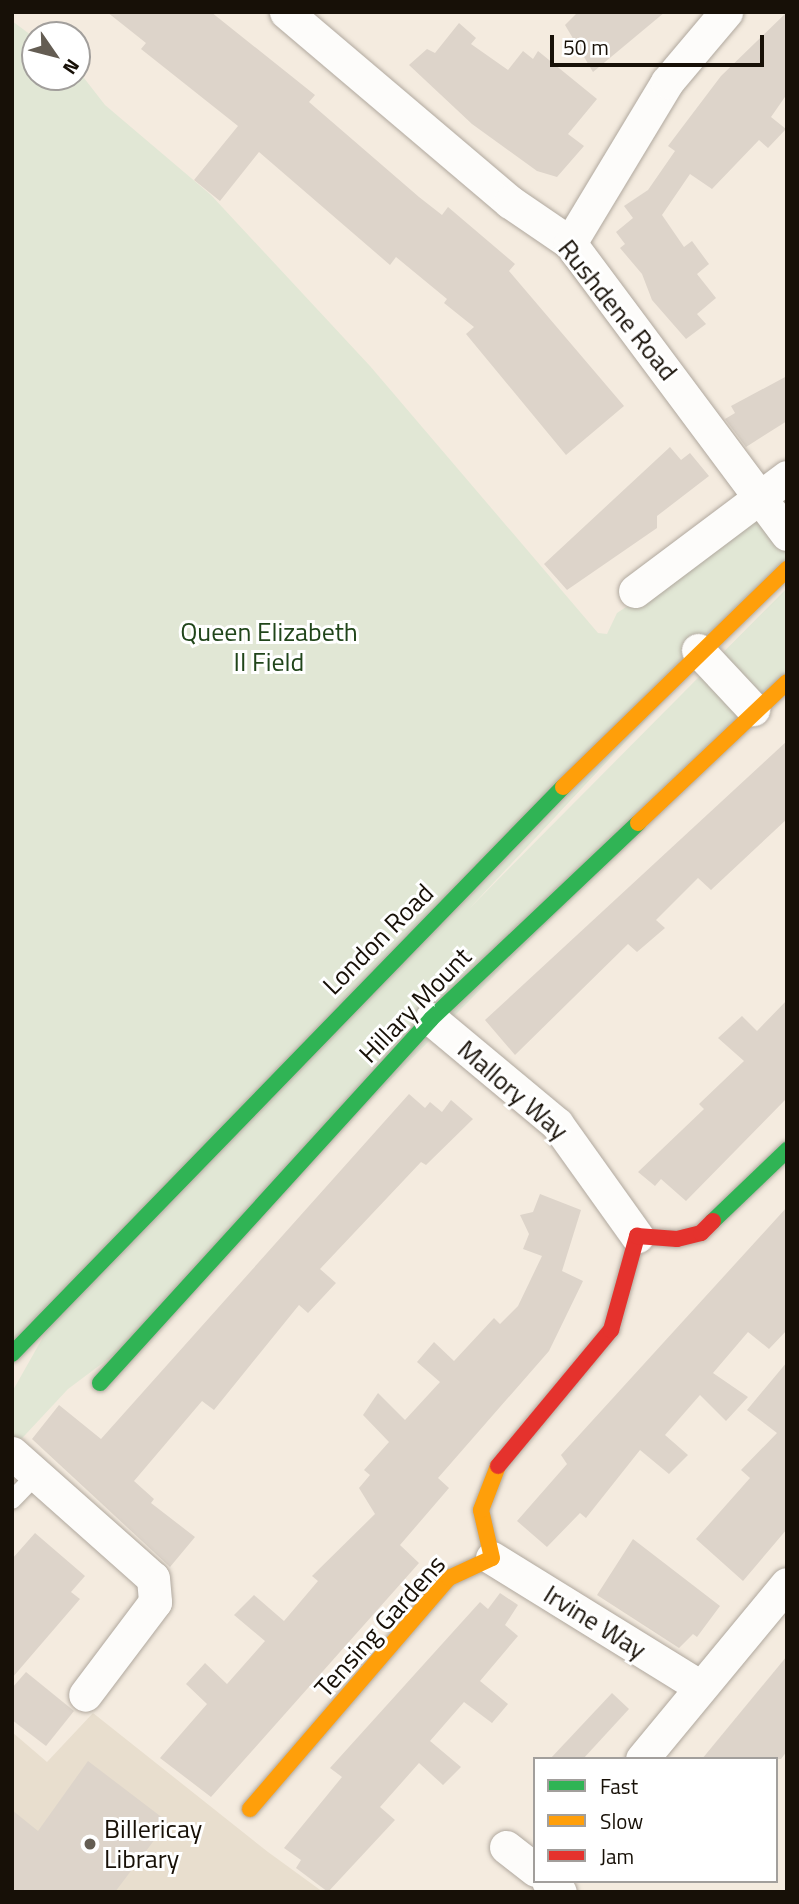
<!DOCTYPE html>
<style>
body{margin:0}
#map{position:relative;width:799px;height:1904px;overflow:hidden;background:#f4ebdf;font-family:"Titillium Web",sans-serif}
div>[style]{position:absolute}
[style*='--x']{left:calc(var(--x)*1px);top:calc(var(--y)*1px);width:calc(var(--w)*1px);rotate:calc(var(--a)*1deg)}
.commercial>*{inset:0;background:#e8dece}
.green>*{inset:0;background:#e1e7d5}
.building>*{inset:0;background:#ddd4ca}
.roads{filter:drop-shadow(0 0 2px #b0a89e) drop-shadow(0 0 2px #b0a89e)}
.lane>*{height:18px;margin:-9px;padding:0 9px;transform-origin:9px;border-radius:9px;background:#fdfcfa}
.street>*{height:33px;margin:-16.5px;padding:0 16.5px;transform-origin:16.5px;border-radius:16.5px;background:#fdfcfa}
.fast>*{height:16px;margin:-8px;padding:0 8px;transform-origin:8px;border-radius:8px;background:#30b455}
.slow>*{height:16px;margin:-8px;padding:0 8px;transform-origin:8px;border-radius:8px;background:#ff9f0a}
.jam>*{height:16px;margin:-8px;padding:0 8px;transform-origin:8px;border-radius:8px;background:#e5322d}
.dots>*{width:19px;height:19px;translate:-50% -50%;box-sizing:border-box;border:4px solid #fff;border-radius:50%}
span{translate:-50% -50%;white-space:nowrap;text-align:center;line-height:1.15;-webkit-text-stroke:6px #fff;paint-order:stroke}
.street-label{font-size:26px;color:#171007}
.park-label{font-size:26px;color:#20451a}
.poi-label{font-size:26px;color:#171007}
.left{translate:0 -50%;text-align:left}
.frame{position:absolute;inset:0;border:14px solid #171007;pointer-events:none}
.legend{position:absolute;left:533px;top:1757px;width:245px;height:126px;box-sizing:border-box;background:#fff;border:2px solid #a29f9c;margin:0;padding:9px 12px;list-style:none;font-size:21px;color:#171007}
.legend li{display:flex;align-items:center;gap:14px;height:35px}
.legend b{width:35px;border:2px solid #a29f9c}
.north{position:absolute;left:21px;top:21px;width:70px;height:70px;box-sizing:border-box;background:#fff;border:2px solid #a29f9c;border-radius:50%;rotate:125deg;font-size:19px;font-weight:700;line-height:28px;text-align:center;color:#171007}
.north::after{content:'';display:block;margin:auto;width:24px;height:32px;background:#645d53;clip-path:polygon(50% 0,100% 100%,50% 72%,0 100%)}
.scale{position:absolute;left:550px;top:35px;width:214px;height:32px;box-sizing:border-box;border:4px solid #171007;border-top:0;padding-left:9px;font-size:21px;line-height:24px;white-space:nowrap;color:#171007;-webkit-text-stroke:5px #fff;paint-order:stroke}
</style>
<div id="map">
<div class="commercial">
<i style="clip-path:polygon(93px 1713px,268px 1852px,323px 1892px,12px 1892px,12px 1732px,47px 1762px)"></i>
</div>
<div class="green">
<i style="clip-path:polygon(12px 21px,35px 38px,35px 77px,77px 77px,77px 69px,105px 105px,211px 195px,370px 366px,598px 633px,607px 634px,617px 613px,661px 584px,787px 477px,787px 569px,468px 910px,787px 588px,787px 682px,124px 1347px,68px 1389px,12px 1449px,12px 1392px,60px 1307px,12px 1354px)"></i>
</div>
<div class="building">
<i style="clip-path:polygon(107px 12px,211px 12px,315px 95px,309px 102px,419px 197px,442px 215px,448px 207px,515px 264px,509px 271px,624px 406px,566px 455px,466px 334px,474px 327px,444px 303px,447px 299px,396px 257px,390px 265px,259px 152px,220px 201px,194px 180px,238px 126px,141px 49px,146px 43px)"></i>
<i style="clip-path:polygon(578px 12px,665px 12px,593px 72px,565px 25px)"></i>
<i style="clip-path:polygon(787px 12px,787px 94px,771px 117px,786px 129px,768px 148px,759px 140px,712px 189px,690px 174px,662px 215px,684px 247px,692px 241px,709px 264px,697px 274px,716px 298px,697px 314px,706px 324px,686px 339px,652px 300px,642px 274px,620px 248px,625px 244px,616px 232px,633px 218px,624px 206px,648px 190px,675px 151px,668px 146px,721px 76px)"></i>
<i style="clip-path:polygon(459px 23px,476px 38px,471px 44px,508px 70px,523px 51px,533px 59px,538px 51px,597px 99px,568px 134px,584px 146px,557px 177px,537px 171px,472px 124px,409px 65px,427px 49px,435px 53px)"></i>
<i style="clip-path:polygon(787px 376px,787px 421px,746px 447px,725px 419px,735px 413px,731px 406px)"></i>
<i style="clip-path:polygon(670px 447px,681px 460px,690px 453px,709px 476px,657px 516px,657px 528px,567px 590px,544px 564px)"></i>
<i style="clip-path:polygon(787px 741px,787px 819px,711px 890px,698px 878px,656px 920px,665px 928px,637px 952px,628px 944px,515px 1055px,485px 1020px)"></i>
<i style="clip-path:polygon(787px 1000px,787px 1098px,686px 1201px,661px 1179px,655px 1186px,638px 1172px,704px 1109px,699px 1104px,744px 1061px,718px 1038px,742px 1016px,757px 1031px)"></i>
<i style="clip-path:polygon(409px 1094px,425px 1108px,430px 1102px,442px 1112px,451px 1100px,473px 1119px,426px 1165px,421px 1162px,320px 1269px,336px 1283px,308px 1313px,299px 1305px,214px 1410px,202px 1401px,134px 1481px,154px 1499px,151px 1503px,195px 1537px,170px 1567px,32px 1439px,59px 1405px,101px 1439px)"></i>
<i style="clip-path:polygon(540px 1194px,581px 1210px,562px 1271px,583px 1281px,549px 1351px,438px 1478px,449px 1488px,400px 1545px,419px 1563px,211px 1797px,160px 1758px,207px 1704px,186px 1684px,205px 1663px,227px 1684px,265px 1641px,234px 1615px,254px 1595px,284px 1621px,318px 1581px,312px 1576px,375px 1514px,359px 1488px,370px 1475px,364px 1470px,389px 1442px,363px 1415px,378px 1393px,405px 1420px,440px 1382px,417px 1362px,434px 1342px,454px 1361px,494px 1318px,500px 1324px,518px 1306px,542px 1256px,523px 1249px,529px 1234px,520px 1215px,533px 1212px)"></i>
<i style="clip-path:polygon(787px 1207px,787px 1330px,769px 1349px,748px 1332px,713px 1373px,748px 1397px,726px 1421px,700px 1395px,665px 1435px,688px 1455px,669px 1474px,640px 1450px,586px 1518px,580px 1513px,547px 1547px,517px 1521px,567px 1464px,561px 1455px)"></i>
<i style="clip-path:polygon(787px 1362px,787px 1529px,743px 1581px,696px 1539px,750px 1478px,741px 1470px,777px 1433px,747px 1410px)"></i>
<i style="clip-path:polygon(35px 1533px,85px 1576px,71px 1592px,80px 1599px,12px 1678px,12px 1559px)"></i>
<i style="clip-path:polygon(633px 1539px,720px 1606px,697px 1637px,693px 1634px,679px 1648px,597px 1595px)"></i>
<i style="clip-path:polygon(500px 1593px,518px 1605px,505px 1625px,518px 1636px,480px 1681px,508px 1704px,492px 1723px,464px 1702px,430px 1741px,461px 1767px,443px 1785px,419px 1763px,380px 1807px,395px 1820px,328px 1892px,296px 1868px,301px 1860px,284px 1848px,342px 1777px,330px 1768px,480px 1602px,488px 1609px)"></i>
<i style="clip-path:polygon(787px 1656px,787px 1751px,781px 1759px,702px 1759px)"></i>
<i style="clip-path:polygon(26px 1672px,74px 1711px,46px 1746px,12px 1720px,12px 1688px)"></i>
<i style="clip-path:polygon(612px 1693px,629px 1709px,583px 1759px,550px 1759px)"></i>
<i style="clip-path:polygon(88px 1761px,168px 1822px,115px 1892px,12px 1892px,12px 1810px,38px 1831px)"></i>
</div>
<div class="roads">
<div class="lane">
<i style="--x:12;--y:1500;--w:33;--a:-46"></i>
</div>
<div class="street">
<i style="--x:286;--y:12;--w:294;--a:40.3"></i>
<i style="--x:510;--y:202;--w:73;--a:34.3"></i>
<i style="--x:570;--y:243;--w:363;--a:53.3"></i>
<i style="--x:570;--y:243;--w:188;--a:-58.9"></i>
<i style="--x:667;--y:82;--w:92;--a:-49.9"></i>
<i style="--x:635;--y:591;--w:190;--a:-36.9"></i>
<i style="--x:698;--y:650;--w:81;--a:47"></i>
<i style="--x:431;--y:1019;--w:164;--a:39.8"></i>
<i style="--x:557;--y:1124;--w:138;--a:54.5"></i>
<i style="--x:12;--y:1453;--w:188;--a:41.6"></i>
<i style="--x:153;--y:1578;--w:24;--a:85"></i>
<i style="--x:155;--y:1602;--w:116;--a:127"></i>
<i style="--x:492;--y:1558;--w:243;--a:31.7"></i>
<i style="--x:642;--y:1759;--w:227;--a:-50.4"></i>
<i style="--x:506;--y:1847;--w:37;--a:38"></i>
<i style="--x:548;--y:1881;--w:16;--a:43"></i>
</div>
<div class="fast">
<i style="--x:713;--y:1221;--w:103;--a:-43.8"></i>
<i style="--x:12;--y:1354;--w:791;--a:-45.82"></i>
<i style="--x:100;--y:1383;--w:492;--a:-47.7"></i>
<i style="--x:431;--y:1019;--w:285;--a:-43.4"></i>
</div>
<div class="slow">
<i style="--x:563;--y:787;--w:313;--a:-44.2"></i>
<i style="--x:638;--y:823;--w:205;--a:-43.4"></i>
<i style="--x:250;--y:1809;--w:305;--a:-49.3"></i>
<i style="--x:449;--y:1578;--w:47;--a:-24.9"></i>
<i style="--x:492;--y:1558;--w:49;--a:-102.9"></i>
<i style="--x:481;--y:1510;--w:47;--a:-68.9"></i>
</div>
<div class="jam">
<i style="--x:498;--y:1466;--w:177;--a:-50.3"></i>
<i style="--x:611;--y:1330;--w:98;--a:-74.5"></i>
<i style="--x:637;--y:1236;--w:40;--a:4.3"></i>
<i style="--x:677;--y:1239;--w:25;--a:-14"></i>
<i style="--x:701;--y:1233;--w:17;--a:-45"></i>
</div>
</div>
<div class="dots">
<i style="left:90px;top:1844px;background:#645d53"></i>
</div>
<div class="street-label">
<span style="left:618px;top:310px;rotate:51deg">Rushdene Road</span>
<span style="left:378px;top:939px;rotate:-45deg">London Road</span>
<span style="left:415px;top:1005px;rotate:-46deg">Hillary Mount</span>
<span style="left:513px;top:1090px;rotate:41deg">Mallory Way</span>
<span style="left:595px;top:1622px;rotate:32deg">Irvine Way</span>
<span style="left:380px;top:1626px;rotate:-48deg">Tensing Gardens</span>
</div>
<div class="park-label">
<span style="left:269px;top:647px">Queen Elizabeth<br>II Field</span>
</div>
<div class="poi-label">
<span class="left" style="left:104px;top:1844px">Billericay<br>Library</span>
</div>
<div class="frame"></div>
<ul class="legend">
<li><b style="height:9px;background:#30b455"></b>Fast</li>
<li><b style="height:9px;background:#ff9f0a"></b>Slow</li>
<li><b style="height:9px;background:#e5322d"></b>Jam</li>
</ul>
<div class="north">N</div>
<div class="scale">50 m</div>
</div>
